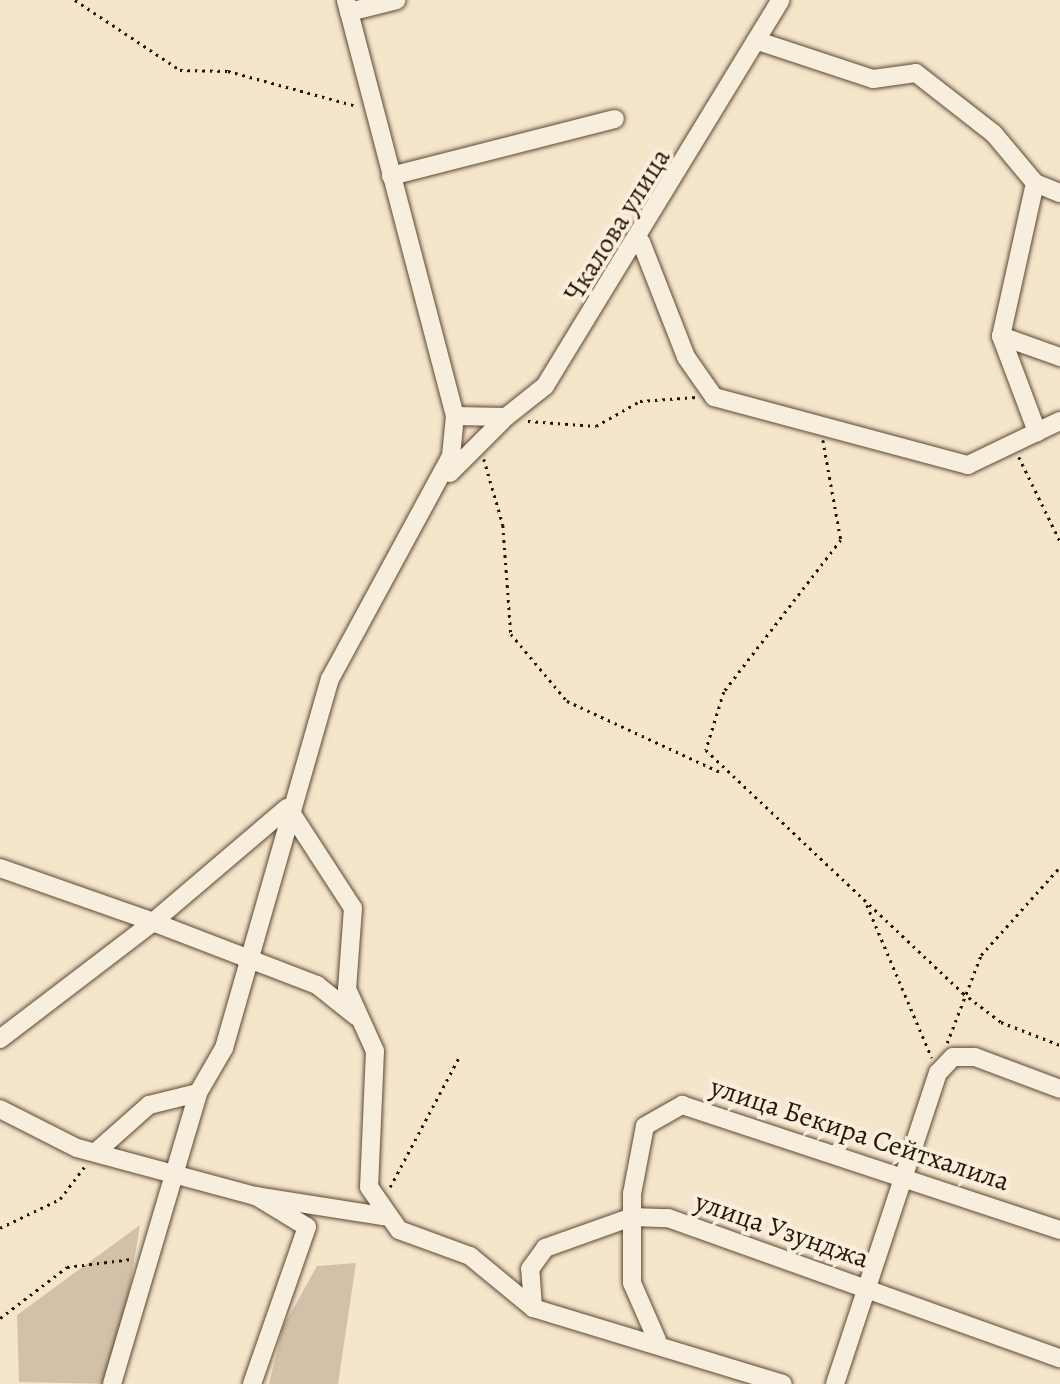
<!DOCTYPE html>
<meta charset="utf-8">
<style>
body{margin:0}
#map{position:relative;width:1060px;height:1384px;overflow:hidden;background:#f4e5cb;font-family:Alegreya,serif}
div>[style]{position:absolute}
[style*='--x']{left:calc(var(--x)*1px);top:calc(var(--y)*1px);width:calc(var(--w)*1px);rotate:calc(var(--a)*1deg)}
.green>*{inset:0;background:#d2c1a8}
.path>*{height:2.5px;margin-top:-1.25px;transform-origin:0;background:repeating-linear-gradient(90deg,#2c1400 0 2.5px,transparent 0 7.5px)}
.roads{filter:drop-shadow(0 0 2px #5e4833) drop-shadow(0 0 2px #5e4833)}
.minor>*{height:18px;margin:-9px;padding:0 9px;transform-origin:9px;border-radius:9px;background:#f8eedd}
span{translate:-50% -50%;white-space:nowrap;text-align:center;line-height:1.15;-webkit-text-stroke:8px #f8eedd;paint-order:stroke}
.street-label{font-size:28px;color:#2c1400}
</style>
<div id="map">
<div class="green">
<i style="clip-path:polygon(140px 1225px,114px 1384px,19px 1382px,17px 1315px)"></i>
<i style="clip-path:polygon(356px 1263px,338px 1384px,269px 1384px,283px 1327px,317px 1266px)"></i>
</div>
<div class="path">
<i style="--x:75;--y:0;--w:126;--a:33.7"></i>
<i style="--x:180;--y:70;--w:48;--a:1.2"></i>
<i style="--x:228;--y:71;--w:134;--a:15.2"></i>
<i style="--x:528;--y:421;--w:68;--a:4.2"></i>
<i style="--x:596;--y:426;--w:51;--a:-29.6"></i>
<i style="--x:640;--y:401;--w:57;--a:-4"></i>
<i style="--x:823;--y:440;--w:102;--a:79.8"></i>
<i style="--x:841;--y:540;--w:192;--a:127.6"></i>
<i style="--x:724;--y:692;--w:61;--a:107.2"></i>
<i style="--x:706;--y:750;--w:354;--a:43.4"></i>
<i style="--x:963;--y:993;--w:48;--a:37.3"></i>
<i style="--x:1001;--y:1022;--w:63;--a:21.3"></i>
<i style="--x:1019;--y:457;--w:93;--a:64"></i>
<i style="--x:484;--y:459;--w:69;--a:73.9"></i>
<i style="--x:503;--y:525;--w:109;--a:85.8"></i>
<i style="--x:511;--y:634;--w:87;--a:50.1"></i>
<i style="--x:567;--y:701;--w:171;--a:24.9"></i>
<i style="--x:867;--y:905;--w:166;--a:67"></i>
<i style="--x:947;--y:1043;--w:94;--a:-68.9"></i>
<i style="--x:981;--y:955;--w:118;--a:-48.1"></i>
<i style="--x:390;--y:1187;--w:147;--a:-62"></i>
<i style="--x:0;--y:1228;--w:67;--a:-25.8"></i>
<i style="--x:60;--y:1199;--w:41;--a:-52.9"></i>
<i style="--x:0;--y:1318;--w:84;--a:-37.3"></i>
<i style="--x:67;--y:1267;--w:65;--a:-7"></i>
</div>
<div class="roads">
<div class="minor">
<i style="--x:349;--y:12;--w:49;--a:-14"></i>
<i style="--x:758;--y:41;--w:121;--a:18.3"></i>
<i style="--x:873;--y:79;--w:43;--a:-7.9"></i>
<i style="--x:916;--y:73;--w:99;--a:38"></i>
<i style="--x:994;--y:134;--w:64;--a:50.1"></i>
<i style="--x:1035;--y:183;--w:157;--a:102.5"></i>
<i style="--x:1001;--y:336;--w:103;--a:69.4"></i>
<i style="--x:391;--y:176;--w:231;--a:-14.3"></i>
<i style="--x:1035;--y:183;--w:27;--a:22"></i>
<i style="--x:641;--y:242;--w:123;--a:68.6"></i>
<i style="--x:686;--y:357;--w:49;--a:55"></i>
<i style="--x:714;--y:397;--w:263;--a:15"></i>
<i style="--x:968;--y:465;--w:102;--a:-25.6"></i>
<i style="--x:1001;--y:336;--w:63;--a:19.6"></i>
<i style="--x:455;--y:416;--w:51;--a:1.1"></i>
<i style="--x:506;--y:417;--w:50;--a:-38.5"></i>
<i style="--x:545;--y:386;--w:452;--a:-58.6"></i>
<i style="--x:450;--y:473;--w:74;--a:-45"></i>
<i style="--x:288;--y:808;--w:119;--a:57"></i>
<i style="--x:353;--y:908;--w:81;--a:94.2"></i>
<i style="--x:347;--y:989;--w:68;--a:65.7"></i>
<i style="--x:375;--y:1051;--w:136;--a:92.5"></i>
<i style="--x:369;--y:1187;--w:52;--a:55.1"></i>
<i style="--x:399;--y:1230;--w:76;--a:20.1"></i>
<i style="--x:470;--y:1256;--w:82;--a:39.5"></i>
<i style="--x:533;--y:1308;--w:261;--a:16.9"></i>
<i style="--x:0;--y:868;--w:162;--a:19.4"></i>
<i style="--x:153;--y:922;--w:176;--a:-40.4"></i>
<i style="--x:0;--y:1039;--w:193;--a:-37.4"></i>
<i style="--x:153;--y:922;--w:176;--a:21"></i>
<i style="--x:317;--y:985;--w:50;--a:38.5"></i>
<i style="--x:0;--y:1109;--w:86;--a:26.9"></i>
<i style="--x:77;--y:1148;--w:184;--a:15.1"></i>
<i style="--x:255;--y:1196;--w:136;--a:8.9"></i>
<i style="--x:96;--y:1152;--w:71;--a:-41.6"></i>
<i style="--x:149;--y:1105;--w:50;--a:-13.8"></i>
<i style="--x:533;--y:1308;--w:39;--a:-94"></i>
<i style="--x:530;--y:1269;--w:26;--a:-54"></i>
<i style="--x:545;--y:1248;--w:92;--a:-19.6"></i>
<i style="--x:632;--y:1217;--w:36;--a:2"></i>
<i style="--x:668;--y:1218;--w:416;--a:19.7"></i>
<i style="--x:657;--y:1340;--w:62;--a:-113.7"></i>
<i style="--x:632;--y:1283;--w:89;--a:-90"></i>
<i style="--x:632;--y:1194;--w:69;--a:-79.2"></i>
<i style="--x:645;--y:1126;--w:43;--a:-29.6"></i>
<i style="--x:682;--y:1105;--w:398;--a:18.3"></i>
<i style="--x:112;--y:1384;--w:303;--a:-73.5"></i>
<i style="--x:198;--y:1093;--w:52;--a:-60"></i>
<i style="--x:224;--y:1048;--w:384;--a:-74"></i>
<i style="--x:330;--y:679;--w:254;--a:-61.5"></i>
<i style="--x:451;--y:456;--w:40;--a:-84.3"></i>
<i style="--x:455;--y:416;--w:430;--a:-104.7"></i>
<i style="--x:252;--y:1384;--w:166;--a:-70.7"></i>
<i style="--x:307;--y:1227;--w:60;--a:-148.7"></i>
<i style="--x:835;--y:1384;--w:328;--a:-71.7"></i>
<i style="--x:938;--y:1073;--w:22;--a:-47"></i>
<i style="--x:953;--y:1057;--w:22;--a:0"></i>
<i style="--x:975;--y:1057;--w:91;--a:20.6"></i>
</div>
</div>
<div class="street-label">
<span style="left:617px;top:225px;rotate:-58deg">Чкалова улица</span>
<span style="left:860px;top:1134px;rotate:18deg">улица Бекира Сейтхалила</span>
<span style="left:782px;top:1230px;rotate:19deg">улица Узунджа</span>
</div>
</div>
